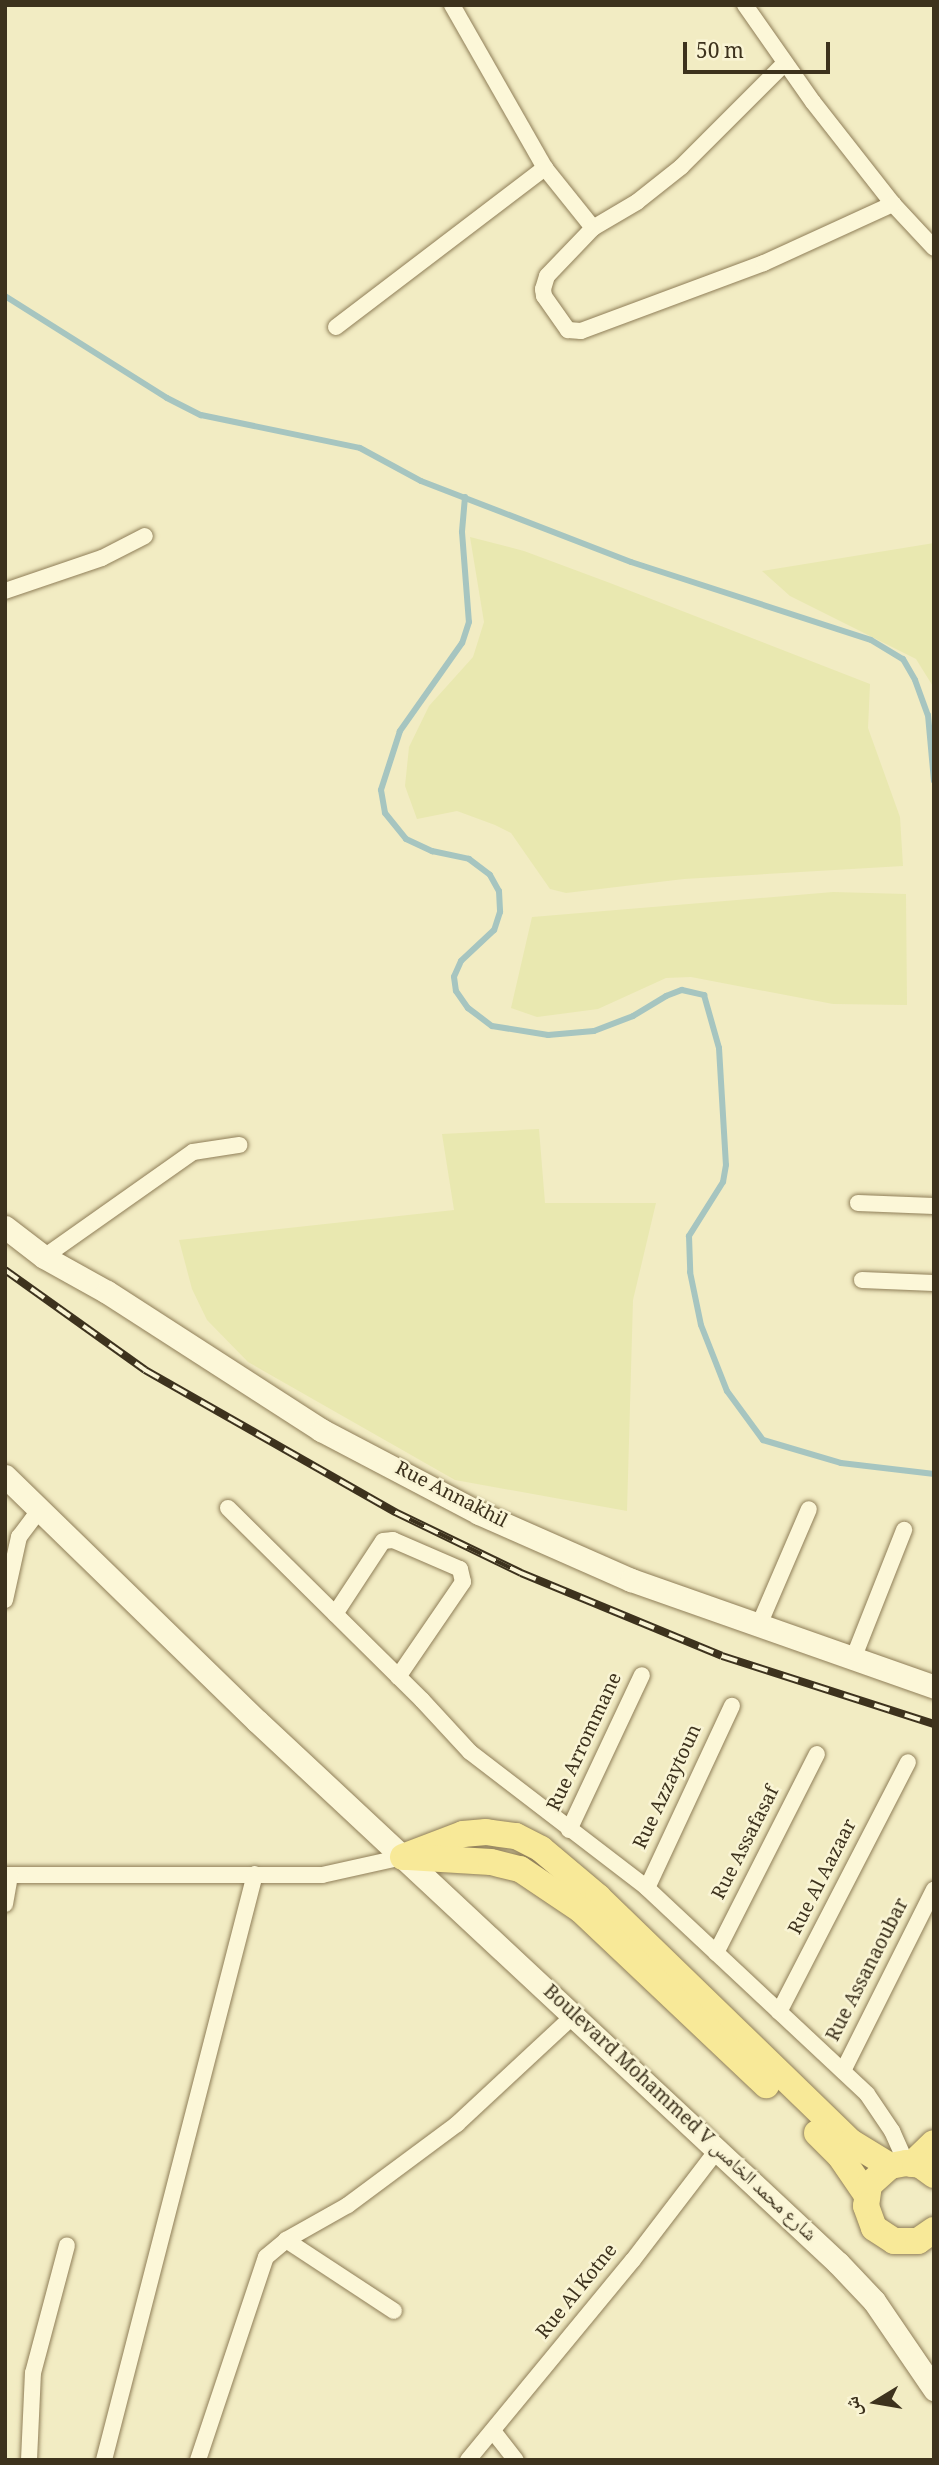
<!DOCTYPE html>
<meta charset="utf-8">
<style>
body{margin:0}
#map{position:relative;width:939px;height:2465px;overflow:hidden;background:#f2ecc3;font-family:Georgia,"Noto Naskh Arabic",serif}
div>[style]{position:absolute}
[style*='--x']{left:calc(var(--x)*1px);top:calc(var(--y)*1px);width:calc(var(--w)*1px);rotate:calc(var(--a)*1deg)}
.farmland>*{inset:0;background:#e9e8b0}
.stream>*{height:6px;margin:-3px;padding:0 3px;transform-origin:3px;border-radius:3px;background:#a6c5c0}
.roads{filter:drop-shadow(0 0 2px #8f7e58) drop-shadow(0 0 2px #8f7e58)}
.street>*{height:16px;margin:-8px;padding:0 8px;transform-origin:8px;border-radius:8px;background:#fcf7d8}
.secondary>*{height:23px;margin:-11.5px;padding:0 11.5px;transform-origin:11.5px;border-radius:11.5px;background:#fcf7d8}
.primary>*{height:26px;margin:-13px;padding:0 13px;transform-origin:13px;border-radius:13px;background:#f8e998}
.rail>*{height:8px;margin-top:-4px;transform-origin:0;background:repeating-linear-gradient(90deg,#f9f4d4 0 16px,#3d321d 0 32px);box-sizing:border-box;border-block:2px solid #3d321d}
span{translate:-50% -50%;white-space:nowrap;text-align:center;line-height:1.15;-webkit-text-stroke:5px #f9f4d4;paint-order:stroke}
.street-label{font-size:19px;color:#3d321d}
.frame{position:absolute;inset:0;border:7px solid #3d321d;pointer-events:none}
.north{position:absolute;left:841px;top:2367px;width:70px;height:70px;-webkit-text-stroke:5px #f9f4d4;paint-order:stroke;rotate:259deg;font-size:19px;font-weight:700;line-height:28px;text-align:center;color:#3d321d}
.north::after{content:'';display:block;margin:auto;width:24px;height:32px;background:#3d321d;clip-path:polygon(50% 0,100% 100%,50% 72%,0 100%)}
.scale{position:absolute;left:683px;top:42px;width:147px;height:32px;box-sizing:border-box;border:4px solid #3d321d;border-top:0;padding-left:9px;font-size:21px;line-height:24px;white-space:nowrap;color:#3d321d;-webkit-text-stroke:5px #f9f4d4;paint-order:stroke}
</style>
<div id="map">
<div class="farmland">
<i style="clip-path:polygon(470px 537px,524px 551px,610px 583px,870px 684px,868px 728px,900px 817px,903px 866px,684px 879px,566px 893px,550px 889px,511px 833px,495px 825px,457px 811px,417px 819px,405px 786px,409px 747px,429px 706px,473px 657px,484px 622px)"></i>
<i style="clip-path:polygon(934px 543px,934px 688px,916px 659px,790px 596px,762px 571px)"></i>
<i style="clip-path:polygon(833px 892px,906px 894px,907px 1005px,833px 1004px,691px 977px,666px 978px,598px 1009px,537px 1017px,511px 1008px,532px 917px)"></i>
<i style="clip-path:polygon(539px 1129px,545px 1203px,656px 1203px,633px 1300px,627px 1511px,455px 1480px,248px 1362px,207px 1320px,192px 1289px,179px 1240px,454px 1210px,442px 1134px)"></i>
</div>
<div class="stream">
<i style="--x:5;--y:296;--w:191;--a:32.2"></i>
<i style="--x:167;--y:398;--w:38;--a:27"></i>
<i style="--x:201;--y:415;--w:162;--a:11.7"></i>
<i style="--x:360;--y:448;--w:69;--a:28.4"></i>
<i style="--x:421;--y:481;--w:225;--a:21.1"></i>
<i style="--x:631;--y:562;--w:252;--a:18"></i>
<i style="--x:871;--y:640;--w:37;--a:31"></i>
<i style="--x:903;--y:659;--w:24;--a:60"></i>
<i style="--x:915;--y:680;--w:37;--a:70"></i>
<i style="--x:928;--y:715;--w:66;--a:84.8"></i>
<i style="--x:465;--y:497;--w:35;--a:95"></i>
<i style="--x:462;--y:532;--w:90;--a:85.6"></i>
<i style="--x:469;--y:622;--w:22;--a:108"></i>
<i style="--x:462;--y:643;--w:108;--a:125.2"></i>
<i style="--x:400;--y:731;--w:62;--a:107.9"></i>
<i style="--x:381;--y:790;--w:23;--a:80"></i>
<i style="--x:385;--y:813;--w:33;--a:51"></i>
<i style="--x:406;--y:839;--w:29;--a:25"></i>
<i style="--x:432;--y:851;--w:38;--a:12"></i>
<i style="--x:469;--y:859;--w:26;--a:37"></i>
<i style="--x:490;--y:875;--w:18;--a:61"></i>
<i style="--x:499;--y:891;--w:21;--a:87"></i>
<i style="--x:500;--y:912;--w:19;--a:108"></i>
<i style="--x:494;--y:930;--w:45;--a:136.8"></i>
<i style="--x:461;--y:961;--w:17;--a:114"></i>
<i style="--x:454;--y:977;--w:14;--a:82"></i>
<i style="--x:456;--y:991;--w:21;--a:55"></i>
<i style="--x:468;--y:1008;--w:30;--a:37"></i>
<i style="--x:492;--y:1026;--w:57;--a:9.1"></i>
<i style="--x:548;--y:1035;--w:46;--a:-5"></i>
<i style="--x:594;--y:1031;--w:42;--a:-21"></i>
<i style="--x:633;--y:1016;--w:39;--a:-31"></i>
<i style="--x:666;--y:996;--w:17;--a:-21"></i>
<i style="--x:682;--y:990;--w:23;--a:13"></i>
<i style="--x:704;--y:995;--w:55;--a:74.2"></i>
<i style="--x:719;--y:1048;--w:117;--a:86.6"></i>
<i style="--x:726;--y:1165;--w:17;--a:100"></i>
<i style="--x:723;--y:1182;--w:64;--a:122.2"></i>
<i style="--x:689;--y:1236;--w:36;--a:88"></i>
<i style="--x:690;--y:1272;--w:54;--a:78.3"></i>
<i style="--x:701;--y:1325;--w:71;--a:68.5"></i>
<i style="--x:727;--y:1391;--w:61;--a:53.7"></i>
<i style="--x:763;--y:1440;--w:81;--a:16.4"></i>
<i style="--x:841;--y:1463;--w:94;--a:6.7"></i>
</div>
<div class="roads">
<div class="street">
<i style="--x:452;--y:5;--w:188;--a:60.3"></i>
<i style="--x:545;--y:168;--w:77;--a:51.3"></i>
<i style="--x:745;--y:5;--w:118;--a:55"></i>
<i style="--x:813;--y:102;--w:130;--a:51.9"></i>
<i style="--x:893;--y:204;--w:60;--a:47"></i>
<i style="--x:785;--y:63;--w:147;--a:135"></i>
<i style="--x:681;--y:167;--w:56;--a:141.5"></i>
<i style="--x:637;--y:202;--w:51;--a:149.4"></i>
<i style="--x:593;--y:228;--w:66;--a:133.8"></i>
<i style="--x:547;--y:276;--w:14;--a:107"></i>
<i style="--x:543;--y:289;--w:7;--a:82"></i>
<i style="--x:544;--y:296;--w:42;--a:54.8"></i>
<i style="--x:568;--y:330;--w:13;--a:4"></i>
<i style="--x:581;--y:331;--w:195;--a:-20.4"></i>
<i style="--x:764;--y:263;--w:142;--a:-24.6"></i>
<i style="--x:336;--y:327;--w:263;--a:-37.3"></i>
<i style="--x:5;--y:591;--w:102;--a:-18.8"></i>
<i style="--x:102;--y:558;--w:48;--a:-27.1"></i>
<i style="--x:858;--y:1203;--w:76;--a:2.3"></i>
<i style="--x:44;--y:1257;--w:182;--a:-35.2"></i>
<i style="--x:193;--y:1152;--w:47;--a:-8.7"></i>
<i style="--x:862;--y:1280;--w:72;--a:2.4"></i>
<i style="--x:228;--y:1508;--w:273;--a:44.7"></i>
<i style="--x:422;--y:1700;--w:71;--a:47.3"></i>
<i style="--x:470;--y:1752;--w:223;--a:37.5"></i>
<i style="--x:647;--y:1888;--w:301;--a:43.1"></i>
<i style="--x:867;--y:2094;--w:45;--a:56"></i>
<i style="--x:892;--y:2131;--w:35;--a:66"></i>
<i style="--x:5;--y:1600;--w:65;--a:-77.5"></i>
<i style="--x:19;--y:1537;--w:35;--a:-53"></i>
<i style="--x:335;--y:1614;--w:87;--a:-56.7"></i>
<i style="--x:383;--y:1541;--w:10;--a:-6"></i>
<i style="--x:393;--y:1540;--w:73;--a:23.4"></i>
<i style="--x:460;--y:1569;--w:13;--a:77"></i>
<i style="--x:463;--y:1582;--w:115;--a:124.4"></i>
<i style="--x:759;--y:1625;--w:126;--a:-66.7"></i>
<i style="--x:853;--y:1659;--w:139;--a:-68.4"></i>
<i style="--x:569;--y:1830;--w:171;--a:-64.8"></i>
<i style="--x:5;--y:1875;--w:317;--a:0"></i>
<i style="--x:322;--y:1875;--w:83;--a:-12.5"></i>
<i style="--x:647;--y:1888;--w:201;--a:-65"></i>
<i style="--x:5;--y:1904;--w:29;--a:-80"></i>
<i style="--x:716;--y:1953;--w:223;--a:-63.1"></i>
<i style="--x:779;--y:2012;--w:281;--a:-62.7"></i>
<i style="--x:843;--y:2071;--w:203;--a:-63.4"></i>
<i style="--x:286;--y:2240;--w:129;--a:33.3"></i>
<i style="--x:493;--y:2431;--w:37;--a:52"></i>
<i style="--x:29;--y:2460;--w:87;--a:-87.4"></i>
<i style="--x:33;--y:2373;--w:132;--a:-75.1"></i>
<i style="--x:104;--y:2460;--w:605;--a:-75.55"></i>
<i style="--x:198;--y:2460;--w:214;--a:-71.5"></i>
<i style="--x:266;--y:2257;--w:26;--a:-40"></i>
<i style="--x:286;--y:2240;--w:71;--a:-29.4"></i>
<i style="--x:348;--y:2205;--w:136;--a:-36.6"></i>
<i style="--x:457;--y:2124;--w:157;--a:-42.9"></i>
<i style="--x:468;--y:2460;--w:259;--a:-50.5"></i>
<i style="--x:633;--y:2260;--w:140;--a:-52.6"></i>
</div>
<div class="secondary">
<i style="--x:5;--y:1227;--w:49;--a:37.6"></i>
<i style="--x:44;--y:1257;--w:72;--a:29.1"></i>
<i style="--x:107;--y:1292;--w:255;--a:32.8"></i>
<i style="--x:321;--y:1430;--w:178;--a:27.7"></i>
<i style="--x:479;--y:1513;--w:166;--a:23.8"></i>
<i style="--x:631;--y:1580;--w:321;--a:19.4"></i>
<i style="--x:5;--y:1476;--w:351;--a:44.2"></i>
<i style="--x:257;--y:1721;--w:795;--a:43.01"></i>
<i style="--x:838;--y:2263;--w:52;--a:46.5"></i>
<i style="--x:874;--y:2301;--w:107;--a:55.7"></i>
</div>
<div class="primary">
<i style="--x:403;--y:1857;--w:64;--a:-21"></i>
<i style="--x:463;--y:1834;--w:23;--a:-5"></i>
<i style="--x:486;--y:1832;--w:30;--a:8"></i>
<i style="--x:516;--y:1836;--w:28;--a:27"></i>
<i style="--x:541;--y:1849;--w:75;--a:40.1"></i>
<i style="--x:598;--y:1897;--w:352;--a:44.1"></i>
<i style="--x:851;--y:2142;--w:46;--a:31.6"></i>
<i style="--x:408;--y:1857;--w:83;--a:3.4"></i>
<i style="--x:491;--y:1862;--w:30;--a:14"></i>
<i style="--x:520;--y:1869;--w:73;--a:33.9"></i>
<i style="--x:581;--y:1910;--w:255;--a:43.4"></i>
<i style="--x:817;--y:2133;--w:33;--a:45"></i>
<i style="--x:840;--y:2156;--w:46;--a:55.6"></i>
<i style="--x:912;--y:2164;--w:30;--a:-44"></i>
<i style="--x:934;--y:2175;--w:17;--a:-144"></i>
<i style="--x:920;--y:2165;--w:14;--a:-172"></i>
<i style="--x:906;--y:2163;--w:16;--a:169"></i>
<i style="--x:890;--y:2166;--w:28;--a:138"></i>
<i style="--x:869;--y:2185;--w:21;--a:98"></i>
<i style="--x:866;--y:2206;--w:23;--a:70"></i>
<i style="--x:874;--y:2228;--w:24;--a:33"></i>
<i style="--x:894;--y:2241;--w:24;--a:0"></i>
<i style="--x:918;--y:2241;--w:19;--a:-35"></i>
</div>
</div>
<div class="rail">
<i style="--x:5;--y:1270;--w:172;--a:35.5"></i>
<i style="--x:145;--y:1370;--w:288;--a:29.6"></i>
<i style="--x:395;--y:1512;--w:140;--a:25.8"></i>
<i style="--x:521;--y:1573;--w:217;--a:22.4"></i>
<i style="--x:722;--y:1656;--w:223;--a:17.8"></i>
</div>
<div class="street-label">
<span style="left:450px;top:1497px;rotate:27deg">Rue Annakhil</span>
<span style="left:587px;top:1743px;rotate:-65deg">Rue Arrommane</span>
<span style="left:670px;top:1788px;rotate:-65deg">Rue Azzaytoun</span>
<span style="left:748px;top:1844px;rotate:-63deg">Rue Assafasaf</span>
<span style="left:825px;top:1878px;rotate:-63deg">Rue Al Aazaar</span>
<span style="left:870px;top:1971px;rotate:-63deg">Rue Assanaoubar</span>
<span style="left:678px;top:2115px;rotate:43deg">Boulevard Mohammed V شارع محمد الخامس</span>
<span style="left:579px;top:2293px;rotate:-51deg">Rue Al Kotne</span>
</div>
<div class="frame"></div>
<div class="north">ش</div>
<div class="scale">50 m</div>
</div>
